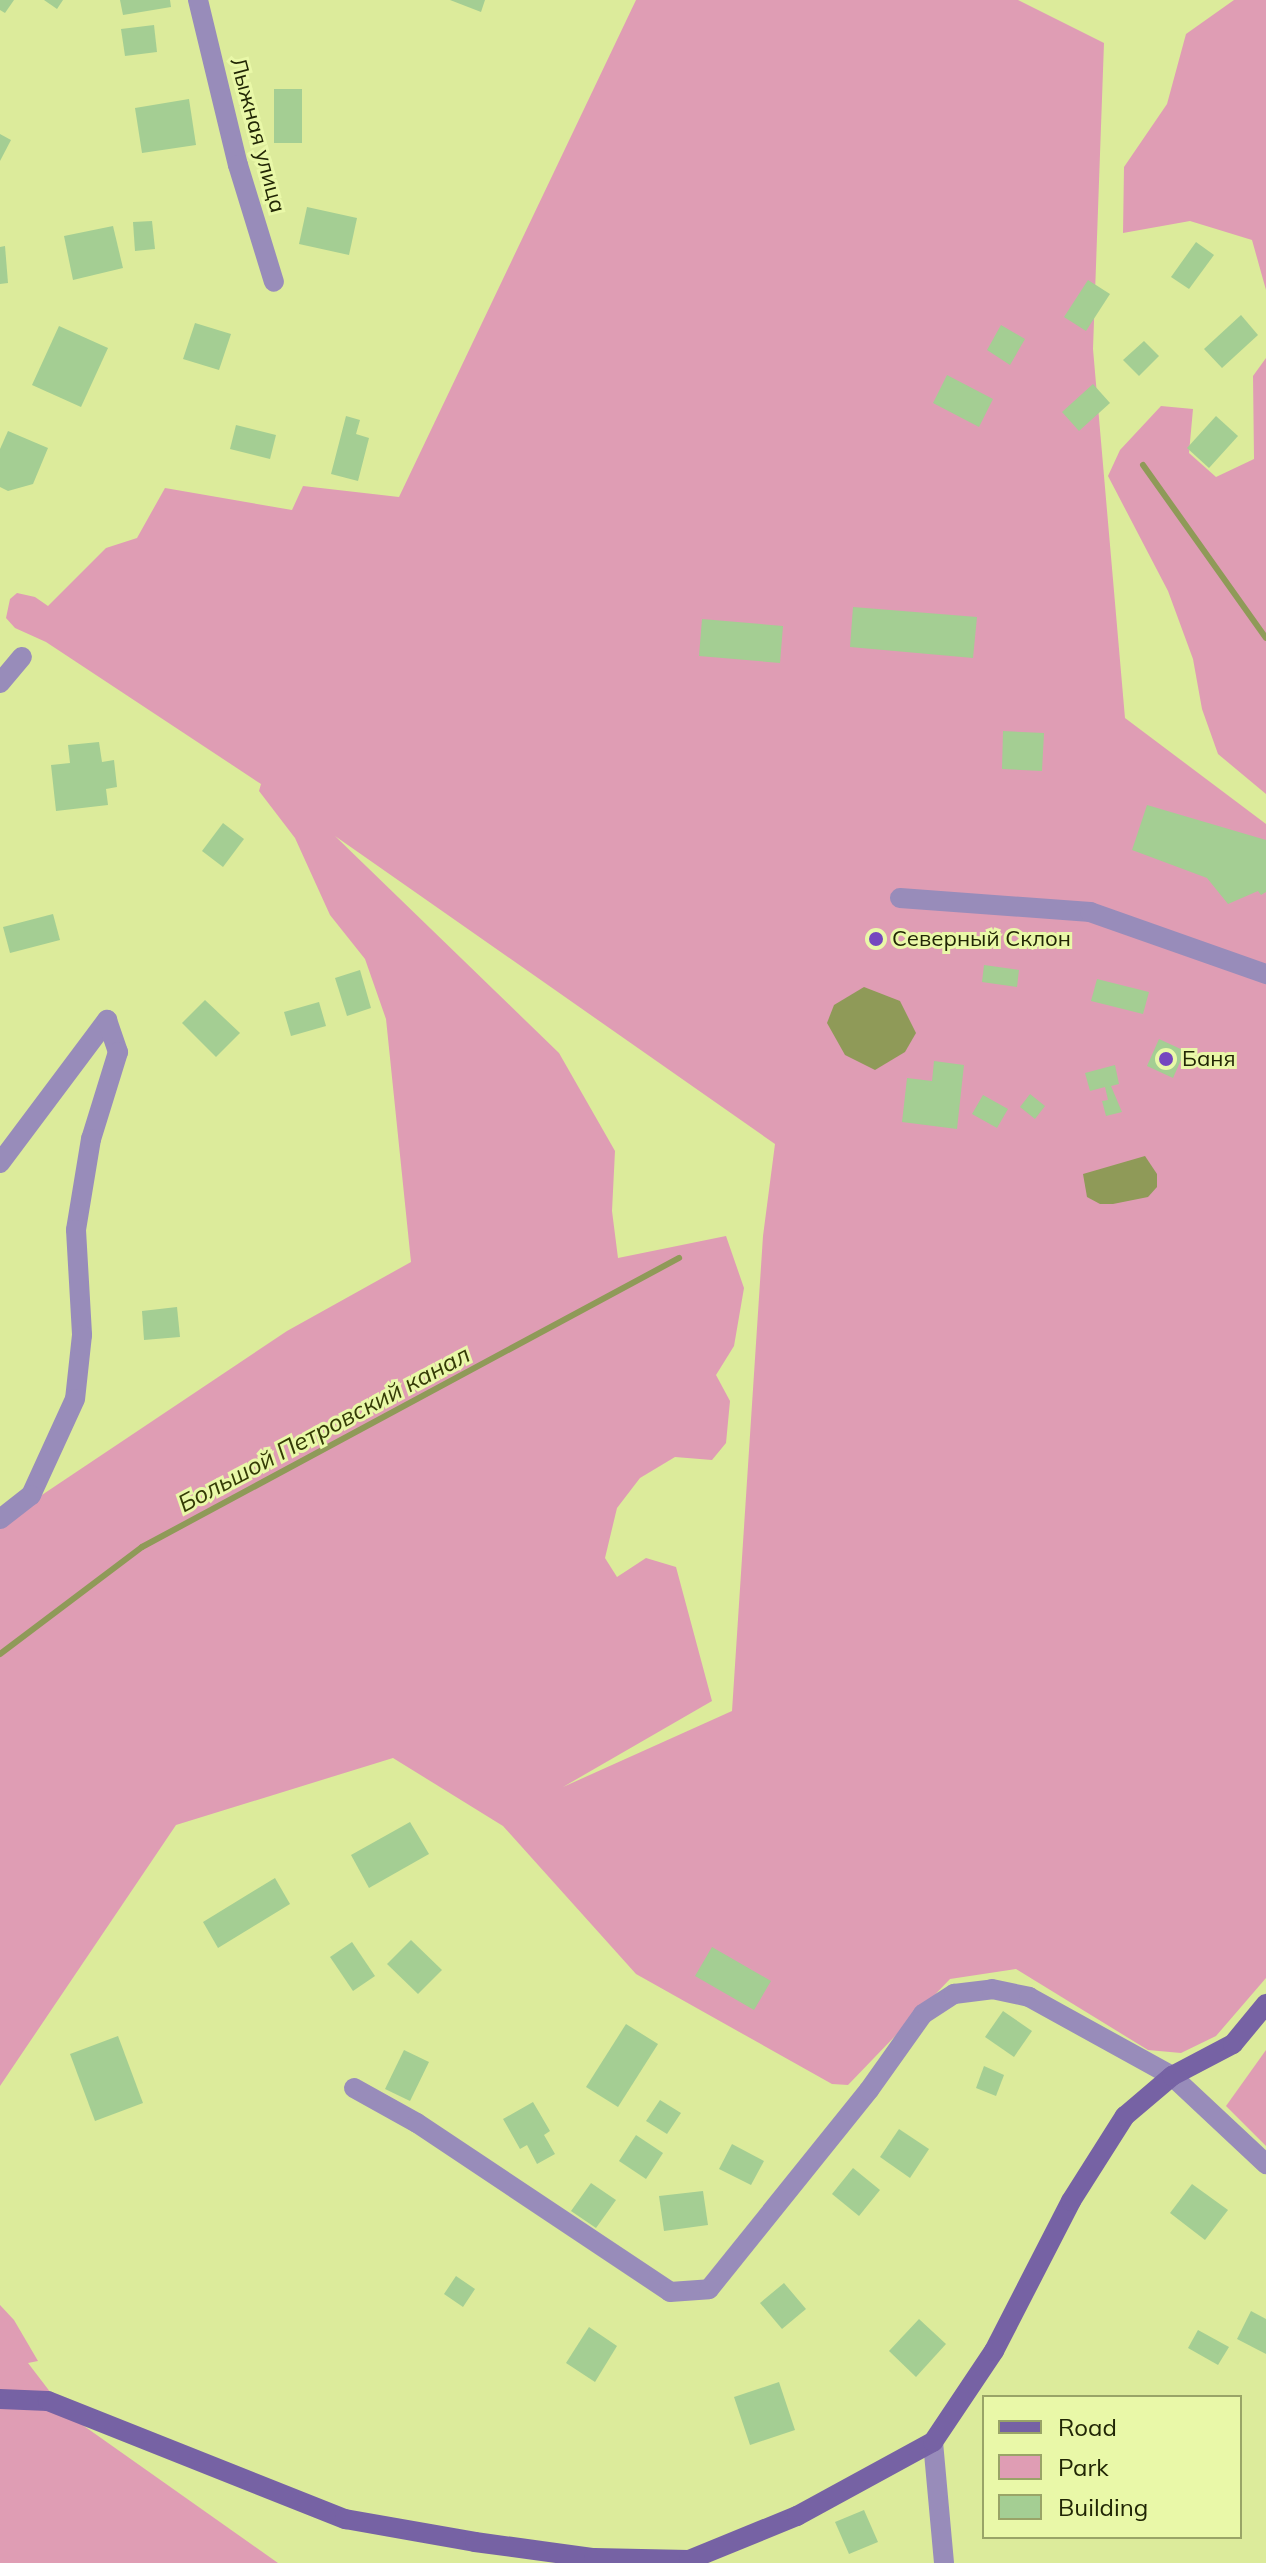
<!DOCTYPE html>
<meta charset="utf-8">
<style>
body{margin:0}
#map{position:relative;width:1266px;height:2563px;overflow:hidden;background:#dceb9b;font-family:Mulish,sans-serif}
div>[style]{position:absolute}
[style*='--x']{left:calc(var(--x)*1px);top:calc(var(--y)*1px);width:calc(var(--w)*1px);rotate:calc(var(--a)*1deg)}
.green>*{inset:0;background:#df9db4}
.water>*{inset:0;background:#8f9a58}
.stream>*{height:6px;margin:-3px;padding:0 3px;transform-origin:3px;border-radius:3px;background:#8f9a58}
.building>*{inset:0;background:#a4ce93}
.street>*{height:20px;margin:-10px;padding:0 10px;transform-origin:10px;border-radius:10px;background:#988cba}
.secondary>*{height:20px;margin:-10px;padding:0 10px;transform-origin:10px;border-radius:10px;background:#7662a4}
.dots>*{width:22px;height:22px;translate:-50% -50%;box-sizing:border-box;border:4px solid #e9f8a8;border-radius:50%}
span{translate:-50% -50%;white-space:nowrap;text-align:center;line-height:1.15;-webkit-text-stroke:6px #e9f8a8;paint-order:stroke}
.street-label{font-size:22px;color:#212605}
.poi-label{font-size:22px;color:#212605}
.left{translate:0 -50%;text-align:left}
.water-label{font-size:24px;color:#343b05;font-style:italic}
.legend{position:absolute;left:982px;top:2395px;width:260px;height:144px;box-sizing:border-box;background:#e9f8a8;border:2px solid #99a467;margin:0;padding:10px 14px;list-style:none;font-size:24px;color:#212605}
.legend li{display:flex;align-items:center;gap:16px;height:40px}
.legend b{width:40px;border:2px solid #99a467}
</style>
<div id="map">
<div class="green">
<i style="clip-path:polygon(evenodd,636px 0,1018px 0,1104px 43px,1093px 349px,1125px 718px,1266px 824px,1266px 1978px,1216px 2036px,1181px 2053px,1148px 2050px,1016px 1969px,950px 1979px,848px 2085px,832px 2084px,636px 1974px,503px 1826px,393px 1758px,176px 1825px,0 2086px,0 1523px,287px 1331px,411px 1262px,386px 1019px,365px 959px,330px 915px,295px 838px,259px 791px,261px 784px,46px 642px,15px 628px,6px 618px,10px 599px,17px 593px,35px 597px,48px 606px,106px 548px,137px 538px,165px 488px,292px 510px,303px 486px,399px 497px,636px 0,335px 836px,775px 1144px,763px 1236px,732px 1711px,563px 1787px,712px 1701px,676px 1567px,646px 1558px,617px 1577px,605px 1558px,617px 1508px,640px 1478px,675px 1457px,712px 1460px,726px 1443px,730px 1401px,716px 1375px,734px 1346px,744px 1288px,726px 1236px,618px 1258px,612px 1211px,615px 1151px,559px 1053px,335px 836px)"></i>
<i style="clip-path:polygon(1234px 0,1266px 0,1266px 290px,1252px 240px,1190px 221px,1123px 233px,1124px 167px,1167px 104px,1186px 34px)"></i>
<i style="clip-path:polygon(1266px 358px,1266px 794px,1218px 754px,1202px 709px,1193px 659px,1168px 591px,1108px 476px,1120px 450px,1161px 406px,1193px 409px,1189px 453px,1216px 477px,1254px 459px,1253px 376px)"></i>
<i style="clip-path:polygon(1266px 2050px,1266px 2146px,1226px 2106px)"></i>
<i style="clip-path:polygon(0 2305px,14px 2320px,38px 2361px,28px 2363px,67px 2414px,278px 2563px,0 2563px)"></i>
</div>
<div class="water">
<i style="clip-path:polygon(864px 987px,900px 1001px,916px 1033px,905px 1052px,875px 1070px,845px 1055px,827px 1023px,834px 1005px)"></i>
<i style="clip-path:polygon(1145px 1156px,1157px 1174px,1157px 1187px,1148px 1197px,1113px 1204px,1100px 1204px,1087px 1197px,1083px 1174px)"></i>
</div>
<div class="stream">
<i style="--x:1143;--y:465;--w:212;--a:54.6"></i>
<i style="--x:0;--y:1654;--w:178;--a:-37"></i>
<i style="--x:142;--y:1547;--w:610;--a:-28.29"></i>
</div>
<div class="building">
<i style="clip-path:polygon(0 0,14px 0,5px 13px,0 10px)"></i>
<i style="clip-path:polygon(44px 0,63px 0,57px 9px)"></i>
<i style="clip-path:polygon(120px 0,170px 0,171px 7px,123px 15px)"></i>
<i style="clip-path:polygon(450px 0,485px 0,481px 12px)"></i>
<i style="clip-path:polygon(154px 25px,157px 52px,125px 56px,121px 29px)"></i>
<i style="clip-path:polygon(274px 89px,302px 89px,302px 143px,274px 143px)"></i>
<i style="clip-path:polygon(189px 99px,196px 145px,142px 153px,135px 108px)"></i>
<i style="clip-path:polygon(0 134px,11px 140px,0 161px)"></i>
<i style="clip-path:polygon(307px 207px,357px 218px,349px 255px,299px 244px)"></i>
<i style="clip-path:polygon(152px 221px,155px 249px,135px 251px,133px 222px)"></i>
<i style="clip-path:polygon(113px 226px,123px 268px,73px 280px,64px 236px)"></i>
<i style="clip-path:polygon(1196px 242px,1214px 255px,1189px 289px,1171px 277px)"></i>
<i style="clip-path:polygon(5px 246px,8px 283px,0 284px,0 247px)"></i>
<i style="clip-path:polygon(1088px 280px,1110px 294px,1086px 331px,1064px 317px)"></i>
<i style="clip-path:polygon(1241px 315px,1258px 335px,1222px 368px,1204px 349px)"></i>
<i style="clip-path:polygon(195px 323px,231px 334px,219px 370px,183px 359px)"></i>
<i style="clip-path:polygon(1001px 325px,1025px 339px,1010px 365px,987px 350px)"></i>
<i style="clip-path:polygon(59px 326px,108px 348px,81px 407px,32px 385px)"></i>
<i style="clip-path:polygon(1144px 341px,1159px 356px,1139px 376px,1123px 360px)"></i>
<i style="clip-path:polygon(947px 375px,993px 399px,979px 427px,933px 403px)"></i>
<i style="clip-path:polygon(1093px 384px,1110px 403px,1079px 431px,1062px 412px)"></i>
<i style="clip-path:polygon(346px 416px,360px 420px,356px 434px,369px 438px,358px 481px,331px 474px)"></i>
<i style="clip-path:polygon(1216px 416px,1238px 436px,1209px 468px,1187px 448px)"></i>
<i style="clip-path:polygon(236px 425px,276px 435px,270px 459px,230px 449px)"></i>
<i style="clip-path:polygon(8px 431px,48px 448px,33px 484px,8px 491px,0 487px,0 449px)"></i>
<i style="clip-path:polygon(853px 607px,977px 617px,973px 658px,850px 647px)"></i>
<i style="clip-path:polygon(702px 619px,783px 626px,780px 663px,699px 656px)"></i>
<i style="clip-path:polygon(1003px 731px,1044px 733px,1042px 771px,1002px 769px)"></i>
<i style="clip-path:polygon(99px 742px,102px 762px,114px 760px,117px 787px,106px 789px,108px 805px,56px 811px,51px 765px,70px 763px,68px 745px)"></i>
<i style="clip-path:polygon(1147px 805px,1266px 840px,1266px 892px,1261px 895px,1258px 891px,1228px 904px,1207px 878px,1132px 850px)"></i>
<i style="clip-path:polygon(223px 823px,244px 839px,223px 867px,202px 851px)"></i>
<i style="clip-path:polygon(53px 914px,60px 940px,10px 953px,3px 927px)"></i>
<i style="clip-path:polygon(984px 965px,1019px 970px,1017px 987px,982px 982px)"></i>
<i style="clip-path:polygon(360px 970px,371px 1008px,347px 1016px,335px 978px)"></i>
<i style="clip-path:polygon(1097px 979px,1149px 992px,1143px 1014px,1091px 1001px)"></i>
<i style="clip-path:polygon(205px 1000px,240px 1033px,216px 1057px,182px 1023px)"></i>
<i style="clip-path:polygon(319px 1002px,326px 1026px,291px 1036px,284px 1012px)"></i>
<i style="clip-path:polygon(1159px 1039px,1185px 1051px,1173px 1078px,1147px 1066px)"></i>
<i style="clip-path:polygon(934px 1061px,964px 1065px,957px 1129px,902px 1122px,907px 1078px,932px 1081px)"></i>
<i style="clip-path:polygon(1115px 1065px,1119px 1084px,1111px 1086px,1122px 1112px,1106px 1116px,1102px 1101px,1108px 1100px,1105px 1087px,1090px 1091px,1085px 1073px)"></i>
<i style="clip-path:polygon(1030px 1094px,1045px 1106px,1035px 1119px,1020px 1107px)"></i>
<i style="clip-path:polygon(983px 1095px,1008px 1109px,997px 1128px,972px 1114px)"></i>
<i style="clip-path:polygon(177px 1307px,180px 1337px,144px 1340px,142px 1311px)"></i>
<i style="clip-path:polygon(410px 1822px,429px 1854px,369px 1888px,351px 1855px)"></i>
<i style="clip-path:polygon(275px 1878px,290px 1904px,218px 1948px,203px 1922px)"></i>
<i style="clip-path:polygon(411px 1940px,442px 1970px,418px 1994px,387px 1964px)"></i>
<i style="clip-path:polygon(352px 1942px,375px 1976px,353px 1991px,330px 1957px)"></i>
<i style="clip-path:polygon(712px 1947px,771px 1981px,754px 2010px,695px 1976px)"></i>
<i style="clip-path:polygon(1003px 2011px,1032px 2031px,1014px 2057px,985px 2037px)"></i>
<i style="clip-path:polygon(626px 2024px,658px 2044px,618px 2107px,586px 2087px)"></i>
<i style="clip-path:polygon(118px 2036px,143px 2103px,95px 2121px,70px 2054px)"></i>
<i style="clip-path:polygon(404px 2050px,429px 2062px,410px 2101px,385px 2089px)"></i>
<i style="clip-path:polygon(984px 2066px,1004px 2075px,996px 2096px,976px 2088px)"></i>
<i style="clip-path:polygon(660px 2100px,681px 2113px,667px 2134px,646px 2121px)"></i>
<i style="clip-path:polygon(533px 2102px,550px 2131px,544px 2135px,555px 2154px,537px 2164px,527px 2145px,520px 2149px,503px 2119px)"></i>
<i style="clip-path:polygon(899px 2129px,929px 2149px,910px 2178px,880px 2157px)"></i>
<i style="clip-path:polygon(636px 2135px,663px 2153px,646px 2179px,619px 2161px)"></i>
<i style="clip-path:polygon(732px 2144px,764px 2161px,751px 2185px,719px 2169px)"></i>
<i style="clip-path:polygon(853px 2168px,880px 2190px,859px 2216px,832px 2194px)"></i>
<i style="clip-path:polygon(591px 2183px,616px 2200px,596px 2228px,571px 2211px)"></i>
<i style="clip-path:polygon(1192px 2184px,1228px 2210px,1205px 2240px,1170px 2213px)"></i>
<i style="clip-path:polygon(703px 2191px,708px 2225px,664px 2231px,659px 2196px)"></i>
<i style="clip-path:polygon(456px 2276px,475px 2289px,463px 2307px,444px 2294px)"></i>
<i style="clip-path:polygon(784px 2283px,806px 2309px,782px 2329px,760px 2303px)"></i>
<i style="clip-path:polygon(1251px 2311px,1266px 2319px,1266px 2354px,1237px 2339px)"></i>
<i style="clip-path:polygon(919px 2319px,946px 2344px,916px 2377px,889px 2351px)"></i>
<i style="clip-path:polygon(589px 2327px,617px 2346px,595px 2382px,566px 2363px)"></i>
<i style="clip-path:polygon(1198px 2330px,1229px 2347px,1218px 2365px,1188px 2348px)"></i>
<i style="clip-path:polygon(779px 2382px,795px 2430px,750px 2445px,734px 2397px)"></i>
<i style="clip-path:polygon(864px 2510px,878px 2542px,849px 2554px,835px 2522px)"></i>
</div>
<div class="street">
<i style="--x:198;--y:0;--w:170;--a:76.4"></i>
<i style="--x:238;--y:165;--w:122;--a:72.9"></i>
<i style="--x:0;--y:683;--w:34;--a:-50"></i>
<i style="--x:900;--y:898;--w:191;--a:4.2"></i>
<i style="--x:1090;--y:912;--w:187;--a:19.4"></i>
<i style="--x:0;--y:1163;--w:179;--a:-53.2"></i>
<i style="--x:107;--y:1020;--w:34;--a:71"></i>
<i style="--x:118;--y:1052;--w:91;--a:107.2"></i>
<i style="--x:91;--y:1139;--w:92;--a:99.4"></i>
<i style="--x:76;--y:1230;--w:105;--a:86.7"></i>
<i style="--x:82;--y:1335;--w:64;--a:96.2"></i>
<i style="--x:75;--y:1399;--w:106;--a:114.6"></i>
<i style="--x:31;--y:1495;--w:39;--a:142"></i>
<i style="--x:354;--y:2088;--w:72;--a:29.1"></i>
<i style="--x:417;--y:2123;--w:304;--a:33.7"></i>
<i style="--x:670;--y:2292;--w:39;--a:-4"></i>
<i style="--x:709;--y:2289;--w:255;--a:-51.2"></i>
<i style="--x:869;--y:2090;--w:93;--a:-54.6"></i>
<i style="--x:923;--y:2014;--w:37;--a:-33"></i>
<i style="--x:954;--y:1994;--w:38;--a:-7"></i>
<i style="--x:992;--y:1989;--w:38;--a:12"></i>
<i style="--x:1029;--y:1997;--w:163;--a:28.9"></i>
<i style="--x:1172;--y:2076;--w:129;--a:43.1"></i>
<i style="--x:933;--y:2442;--w:121;--a:84.8"></i>
</div>
<div class="secondary">
<i style="--x:0;--y:2399;--w:48;--a:2.4"></i>
<i style="--x:48;--y:2401;--w:320;--a:21.7"></i>
<i style="--x:345;--y:2519;--w:132;--a:10"></i>
<i style="--x:475;--y:2542;--w:120;--a:7.7"></i>
<i style="--x:594;--y:2558;--w:95;--a:1.2"></i>
<i style="--x:689;--y:2560;--w:117;--a:-22.2"></i>
<i style="--x:797;--y:2516;--w:155;--a:-28.6"></i>
<i style="--x:933;--y:2442;--w:110;--a:-56.2"></i>
<i style="--x:994;--y:2351;--w:169;--a:-62.8"></i>
<i style="--x:1071;--y:2201;--w:101;--a:-57.6"></i>
<i style="--x:1125;--y:2116;--w:62;--a:-40.4"></i>
<i style="--x:1172;--y:2076;--w:69;--a:-27.7"></i>
<i style="--x:1233;--y:2044;--w:52;--a:-50.5"></i>
</div>
<div class="dots">
<i style="left:876px;top:939px;background:#7547bf"></i>
<i style="left:1166px;top:1059px;background:#7547bf"></i>
</div>
<div class="street-label">
<span style="left:258px;top:135px;rotate:75deg">Лыжная улица</span>
</div>
<div class="poi-label">
<span class="left" style="left:892px;top:939px">Северный Склон</span>
<span class="left" style="left:1182px;top:1059px">Баня</span>
</div>
<div class="water-label">
<span style="left:324px;top:1429px;rotate:-28deg">Большой Петровский канал</span>
</div>
<ul class="legend">
<li><b style="height:10px;background:#7662a4"></b>Road</li>
<li><b style="height:22px;background:#df9db4"></b>Park</li>
<li><b style="height:22px;background:#a4ce93"></b>Building</li>
</ul>
</div>
